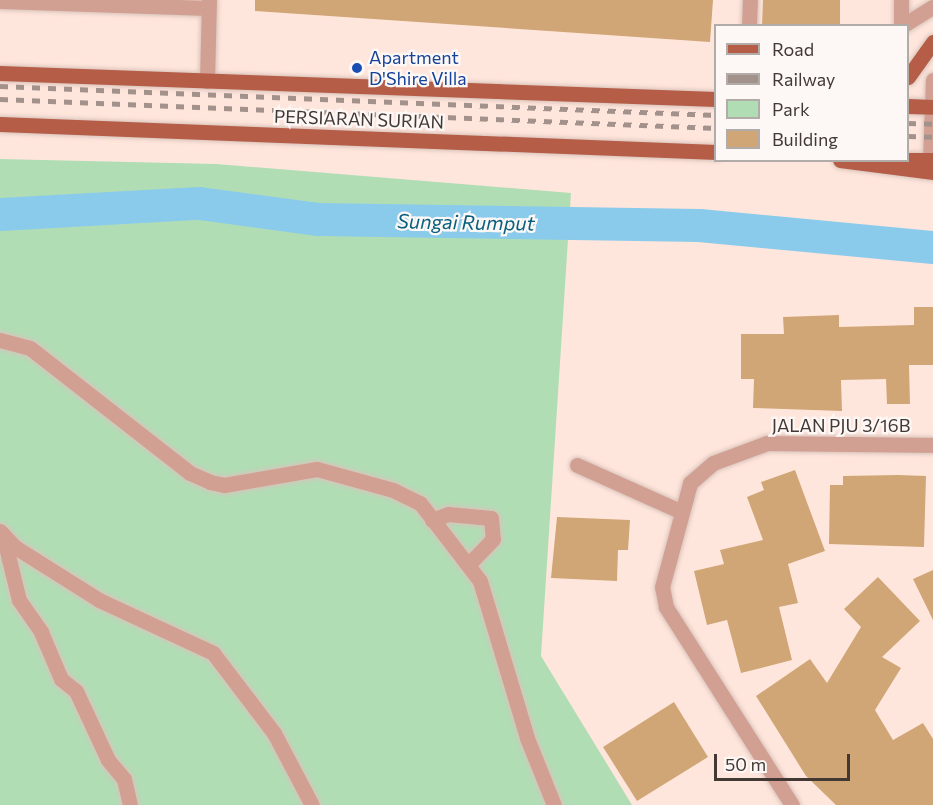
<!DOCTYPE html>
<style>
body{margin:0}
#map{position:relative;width:933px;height:805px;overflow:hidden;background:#ffe6dc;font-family:Commissioner,sans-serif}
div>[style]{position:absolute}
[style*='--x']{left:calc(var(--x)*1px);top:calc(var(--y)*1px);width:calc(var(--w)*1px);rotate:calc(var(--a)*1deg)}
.green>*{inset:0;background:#b1ddb5}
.river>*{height:33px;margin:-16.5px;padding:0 16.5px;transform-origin:16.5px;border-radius:16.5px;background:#8acbeb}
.building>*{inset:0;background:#d0a677}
.roads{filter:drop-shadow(0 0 2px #d9c3bb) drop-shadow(0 0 2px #d9c3bb)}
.minor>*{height:15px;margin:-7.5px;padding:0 7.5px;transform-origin:7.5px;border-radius:7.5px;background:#d2a093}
.major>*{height:15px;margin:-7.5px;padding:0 7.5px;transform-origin:7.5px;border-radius:7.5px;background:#b55d47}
.rail>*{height:4.5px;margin-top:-2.25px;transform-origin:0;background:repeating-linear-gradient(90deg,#a3928b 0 8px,transparent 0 16px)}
.dots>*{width:16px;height:16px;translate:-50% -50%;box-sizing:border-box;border:3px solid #fdf8f6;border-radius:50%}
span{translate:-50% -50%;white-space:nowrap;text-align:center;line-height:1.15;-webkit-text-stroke:4.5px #fdf8f6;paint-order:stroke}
.transit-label{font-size:18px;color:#164399}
.left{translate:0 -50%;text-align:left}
.street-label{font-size:18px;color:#423935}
.water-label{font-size:20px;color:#095f7e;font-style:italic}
.legend{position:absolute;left:714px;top:24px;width:195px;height:138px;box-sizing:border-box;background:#fdf8f6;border:2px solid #b2aca9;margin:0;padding:8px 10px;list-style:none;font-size:18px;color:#423935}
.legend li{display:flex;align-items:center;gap:12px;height:30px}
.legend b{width:30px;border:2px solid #b2aca9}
.scale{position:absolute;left:714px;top:754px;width:136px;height:27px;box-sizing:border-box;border:3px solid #423935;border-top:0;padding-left:8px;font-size:18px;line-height:21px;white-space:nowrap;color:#423935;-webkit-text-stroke:4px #fdf8f6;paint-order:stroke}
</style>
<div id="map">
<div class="green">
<i style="clip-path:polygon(0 159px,216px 164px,571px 193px,541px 656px,632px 805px,0 805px)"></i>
</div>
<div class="river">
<i style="--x:0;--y:214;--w:199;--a:-3.2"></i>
<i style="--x:199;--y:203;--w:119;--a:7.7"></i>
<i style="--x:317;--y:219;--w:382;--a:0.9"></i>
<i style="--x:699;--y:225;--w:235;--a:5.4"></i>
</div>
<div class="building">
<i style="clip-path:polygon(255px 0,713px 0,710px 42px,255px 11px)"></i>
<i style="clip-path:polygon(763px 0,840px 0,840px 26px,762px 26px)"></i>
<i style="clip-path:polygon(914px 307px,933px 307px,933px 365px,909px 365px,910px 404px,887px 404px,886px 379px,841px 380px,842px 411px,753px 408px,754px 379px,741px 379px,741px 334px,784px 334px,783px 317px,839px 315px,839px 327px,914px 325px)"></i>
<i style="clip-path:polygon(795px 470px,825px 551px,788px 564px,798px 603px,779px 607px,792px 660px,741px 673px,727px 620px,707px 625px,694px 571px,724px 564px,720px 550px,763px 540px,747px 497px,764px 490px,761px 482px)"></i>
<i style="clip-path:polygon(898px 475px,926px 476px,924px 547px,829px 544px,830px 485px,843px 485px,843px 476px)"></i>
<i style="clip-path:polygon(557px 517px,630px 520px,628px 550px,618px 550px,617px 581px,551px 578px)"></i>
<i style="clip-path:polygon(933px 570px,933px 620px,913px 579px)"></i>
<i style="clip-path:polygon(878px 577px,920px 621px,882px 657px,901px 668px,875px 710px,893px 740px,923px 723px,933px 739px,933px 805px,836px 805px,806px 776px,756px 696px,810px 659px,827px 683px,861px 627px,844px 609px)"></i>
<i style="clip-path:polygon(674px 702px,708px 757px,637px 801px,603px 747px)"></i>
</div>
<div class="roads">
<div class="minor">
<i style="--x:901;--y:0;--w:26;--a:90"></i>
<i style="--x:0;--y:1;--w:208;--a:1.9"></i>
<i style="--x:749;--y:26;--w:26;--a:-88"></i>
<i style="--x:902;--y:26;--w:36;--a:-32"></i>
<i style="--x:207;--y:81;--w:81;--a:-88.6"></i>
<i style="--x:930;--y:160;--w:80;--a:-87.9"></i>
<i style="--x:0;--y:340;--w:31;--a:15"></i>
<i style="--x:30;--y:348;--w:203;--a:38"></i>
<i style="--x:190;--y:473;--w:22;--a:24"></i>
<i style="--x:210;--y:482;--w:14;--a:12"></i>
<i style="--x:224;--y:485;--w:94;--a:-9.8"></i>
<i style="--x:317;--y:469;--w:79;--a:15.4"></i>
<i style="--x:393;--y:490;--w:30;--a:26"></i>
<i style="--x:420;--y:503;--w:98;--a:52.4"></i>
<i style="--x:480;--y:581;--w:164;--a:73.3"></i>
<i style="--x:527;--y:738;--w:72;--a:68.1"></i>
<i style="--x:577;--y:465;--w:113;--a:24.1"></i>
<i style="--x:432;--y:520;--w:17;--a:-21"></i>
<i style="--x:448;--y:514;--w:43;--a:5.3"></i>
<i style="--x:491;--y:518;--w:21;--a:85"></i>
<i style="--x:493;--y:539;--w:33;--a:134"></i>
<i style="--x:0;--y:531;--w:22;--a:47"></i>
<i style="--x:15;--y:547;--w:99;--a:32.2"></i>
<i style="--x:99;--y:600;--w:126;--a:24.9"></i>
<i style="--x:213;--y:653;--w:101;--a:52.7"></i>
<i style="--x:274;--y:733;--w:81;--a:62.2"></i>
<i style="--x:4;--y:539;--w:63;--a:76.2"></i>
<i style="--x:19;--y:600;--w:39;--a:55"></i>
<i style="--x:41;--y:632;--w:51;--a:66.9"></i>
<i style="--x:61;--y:679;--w:19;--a:39"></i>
<i style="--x:76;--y:691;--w:76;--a:65.1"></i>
<i style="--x:108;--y:760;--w:25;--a:50"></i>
<i style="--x:124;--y:779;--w:27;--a:77"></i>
<i style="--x:792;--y:805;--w:235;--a:-122.5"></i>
<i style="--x:666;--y:607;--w:20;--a:-101"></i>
<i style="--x:662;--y:587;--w:108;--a:-74.9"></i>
<i style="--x:690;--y:483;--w:30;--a:-41"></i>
<i style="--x:713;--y:463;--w:58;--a:-20.3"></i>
<i style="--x:767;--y:443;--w:166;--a:0.7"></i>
</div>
<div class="major">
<i style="--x:0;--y:73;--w:716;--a:2.08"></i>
<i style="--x:908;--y:77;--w:43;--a:-54.5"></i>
<i style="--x:908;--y:106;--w:25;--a:2"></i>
<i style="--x:0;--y:124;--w:717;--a:2.24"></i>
<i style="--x:840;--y:160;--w:94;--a:7.4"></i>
<i style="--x:908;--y:160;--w:25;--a:0"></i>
</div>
</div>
<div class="rail">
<i style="--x:0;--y:86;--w:717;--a:2.32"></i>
<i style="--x:0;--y:99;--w:717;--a:2.32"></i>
<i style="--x:908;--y:123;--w:25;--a:2"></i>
<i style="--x:908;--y:136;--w:25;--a:2"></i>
</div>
<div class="dots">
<i style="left:357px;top:68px;background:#1a4fb4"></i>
</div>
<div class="transit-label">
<span class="left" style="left:369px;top:68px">Apartment<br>D'Shire Villa</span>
</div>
<div class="street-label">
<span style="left:359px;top:119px;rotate:2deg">PERSIARAN SURIAN</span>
<span style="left:841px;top:425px">JALAN PJU 3/16B</span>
</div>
<div class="water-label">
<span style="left:466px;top:222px;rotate:1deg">Sungai Rumput</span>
</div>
<ul class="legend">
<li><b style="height:8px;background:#b55d47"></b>Road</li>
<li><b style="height:8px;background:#a3928b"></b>Railway</li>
<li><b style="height:16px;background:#b1ddb5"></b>Park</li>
<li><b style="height:16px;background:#d0a677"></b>Building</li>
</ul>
<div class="scale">50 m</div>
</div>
